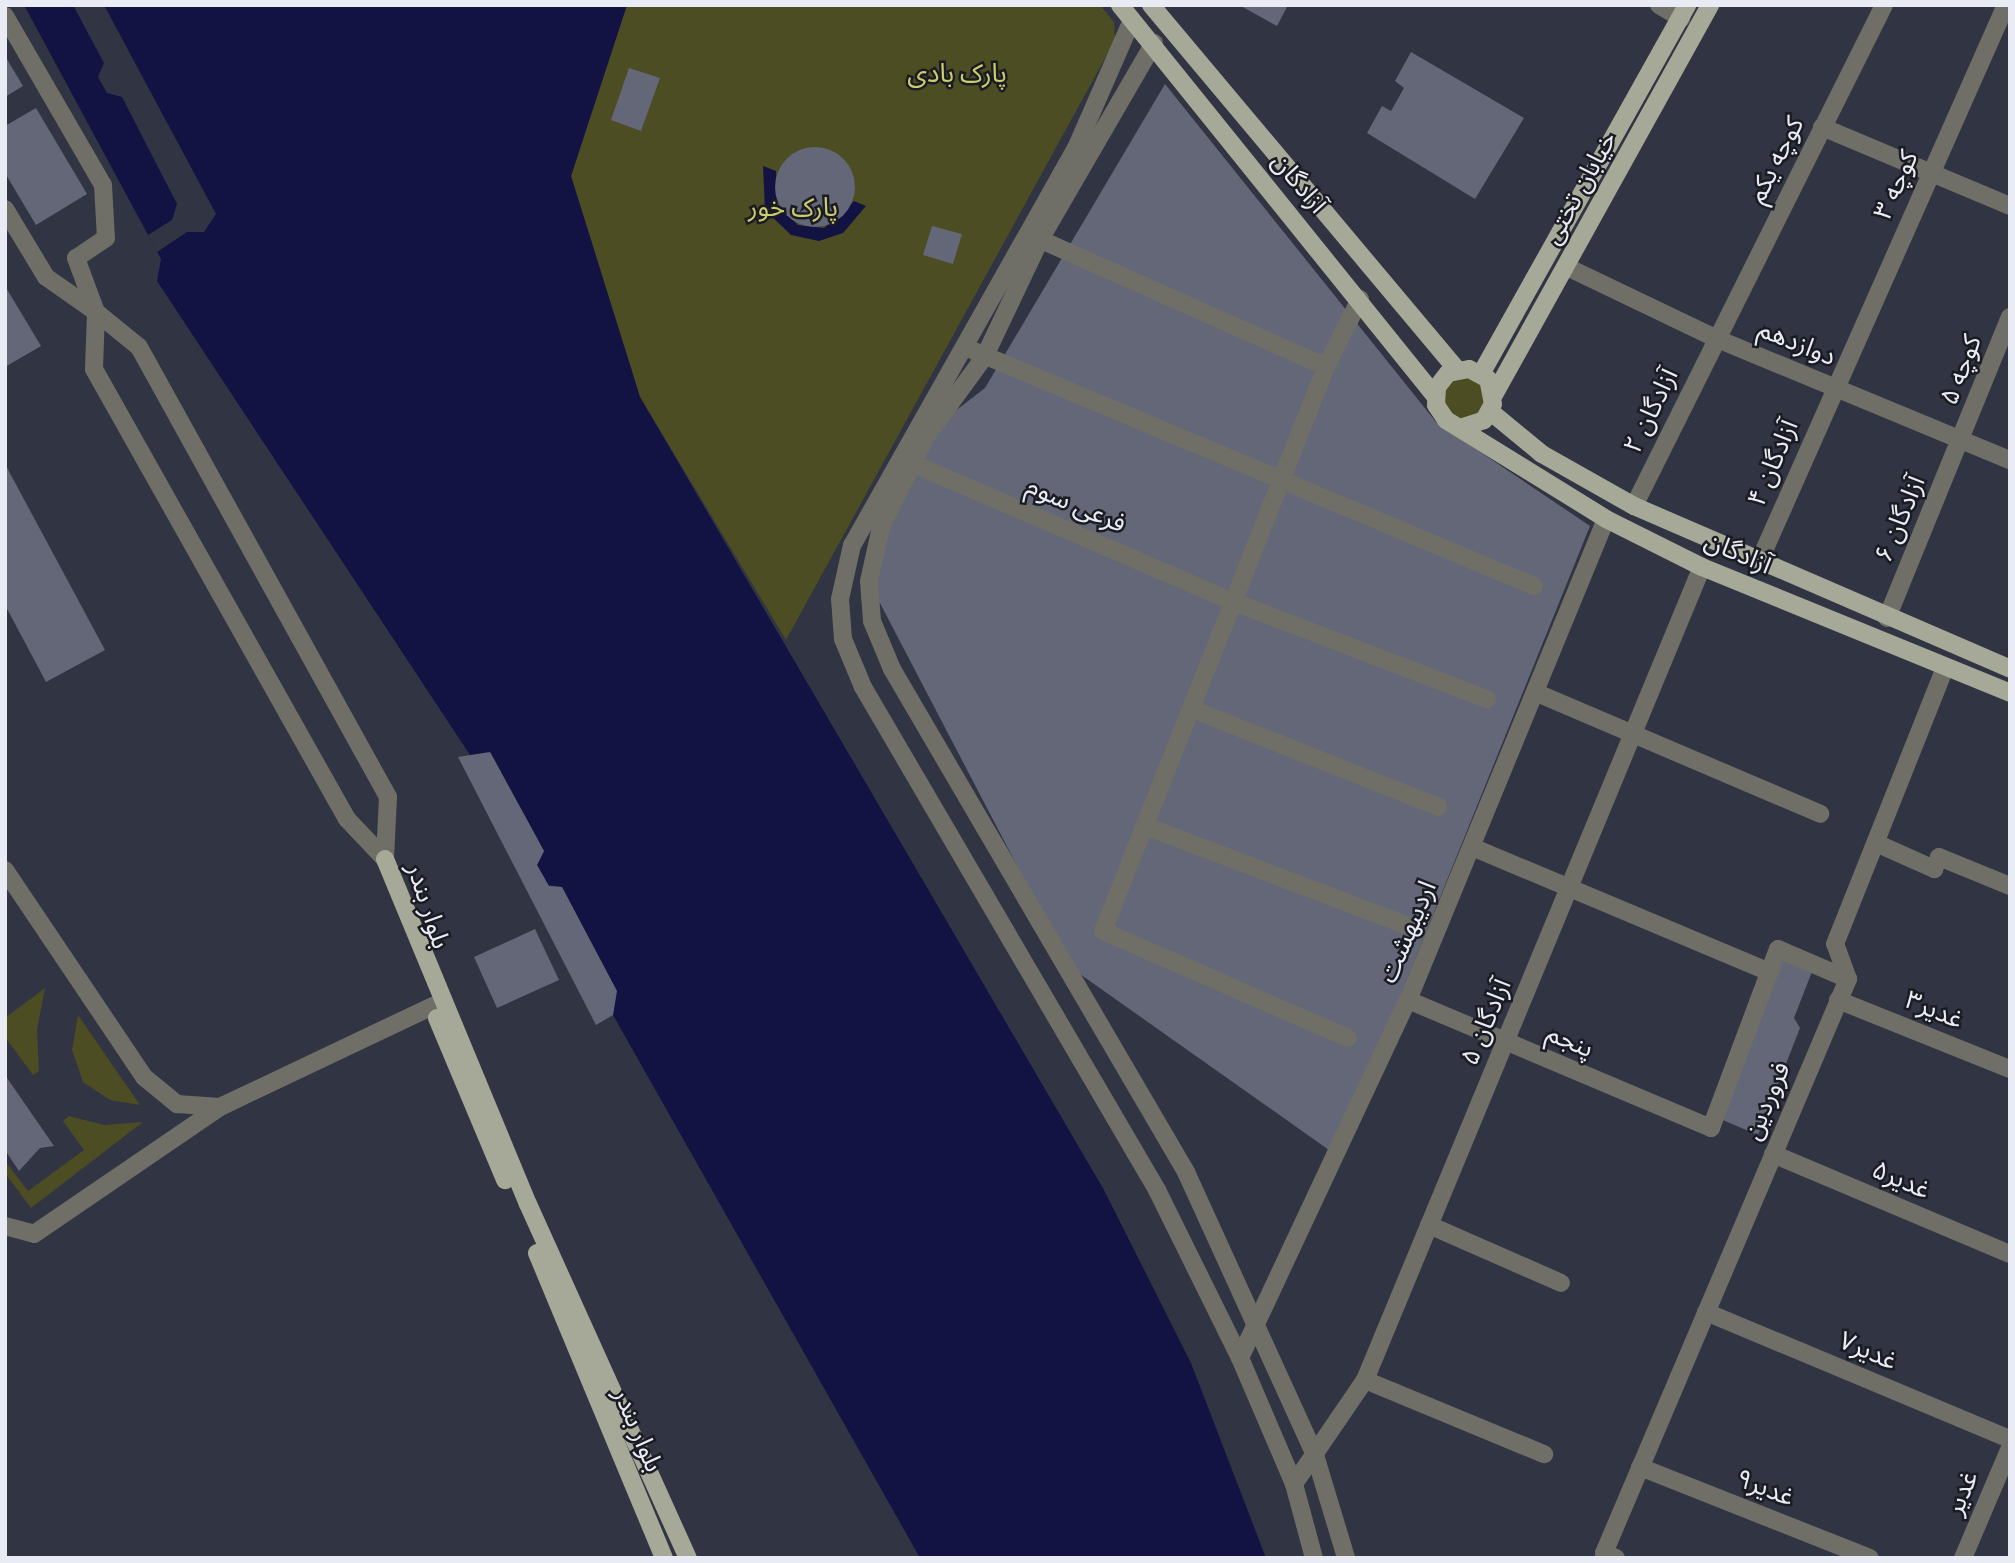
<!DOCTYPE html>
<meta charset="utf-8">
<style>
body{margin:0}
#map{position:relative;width:2015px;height:1563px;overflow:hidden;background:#313443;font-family:Karla,"Noto Sans Arabic",sans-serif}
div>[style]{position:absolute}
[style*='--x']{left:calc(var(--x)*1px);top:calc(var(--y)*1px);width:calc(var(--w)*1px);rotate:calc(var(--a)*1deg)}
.green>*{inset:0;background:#4c4d23}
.water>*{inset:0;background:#131343}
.round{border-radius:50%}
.pier>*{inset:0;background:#313443}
.building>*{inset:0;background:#636778}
.minor>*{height:18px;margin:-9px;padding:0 9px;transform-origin:9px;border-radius:9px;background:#6f6f67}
.major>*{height:18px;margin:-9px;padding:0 9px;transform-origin:9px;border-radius:9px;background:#a7a998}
span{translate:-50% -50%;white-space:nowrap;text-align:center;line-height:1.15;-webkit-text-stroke:5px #1b1c23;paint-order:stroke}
.park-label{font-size:26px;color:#cbcd6f}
.street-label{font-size:26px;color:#e9ebf5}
.frame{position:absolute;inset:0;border:7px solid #e9ebf5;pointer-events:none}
</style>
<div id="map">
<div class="green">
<i style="clip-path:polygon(627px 5px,1100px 5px,1114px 22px,1115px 40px,786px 640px,640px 397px,571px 176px)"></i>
<i style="clip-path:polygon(1450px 377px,1479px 377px,1489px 404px,1469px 423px,1448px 417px,1440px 393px)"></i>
<i style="clip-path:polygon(45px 988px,37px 1030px,39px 1071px,33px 1075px,5px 1037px,5px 1018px)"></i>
<i style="clip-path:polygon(78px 1015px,140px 1105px,110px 1100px,83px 1082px,72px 1050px)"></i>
<i style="clip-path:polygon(69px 1116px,104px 1125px,143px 1122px,31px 1208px,5px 1173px,5px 1161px,28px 1191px,84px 1150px,63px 1121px)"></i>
</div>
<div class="water">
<i style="clip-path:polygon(24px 5px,627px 5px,571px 176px,640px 397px,1104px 1190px,1191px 1363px,1266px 1558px,920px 1558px,613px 1015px,616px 991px,562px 887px,548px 885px,537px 865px,544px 851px,491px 753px,470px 755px,157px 281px,161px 259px)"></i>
<i class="round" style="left:796px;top:165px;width:40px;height:40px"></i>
<i style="clip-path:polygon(763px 166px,776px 171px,777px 205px,798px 225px,824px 228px,854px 201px,866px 206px,843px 233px,819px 241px,791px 235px,765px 210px)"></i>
</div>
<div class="pier">
<i style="clip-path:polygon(73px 5px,104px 5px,216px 214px,204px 232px,187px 232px,157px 252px,148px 235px,172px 220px,177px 204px,122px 97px,107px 93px,98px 77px,104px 63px)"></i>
</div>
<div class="building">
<i style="clip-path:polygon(1239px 5px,1288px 5px,1277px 26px)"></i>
<i style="clip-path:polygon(1411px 52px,1524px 118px,1475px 199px,1367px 133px,1382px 106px,1391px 111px,1404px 88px,1395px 81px)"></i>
<i style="clip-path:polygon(5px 56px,23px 86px,5px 97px)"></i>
<i style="clip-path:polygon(629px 68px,660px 78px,641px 131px,611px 120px)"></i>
<i style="clip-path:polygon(1165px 84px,1436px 422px,1590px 526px,1336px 1155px,1070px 967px,870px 584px,897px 456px,985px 388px)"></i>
<i style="clip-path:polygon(36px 108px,87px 194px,36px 225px,5px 173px,5px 126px)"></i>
<i class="round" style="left:775px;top:147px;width:80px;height:80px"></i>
<i style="clip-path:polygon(932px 226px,962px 234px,953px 264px,923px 255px)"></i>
<i style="clip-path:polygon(5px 286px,41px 346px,5px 367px)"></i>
<i style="clip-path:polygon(5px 464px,105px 650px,46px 682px,5px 605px)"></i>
<i style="clip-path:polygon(490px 752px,544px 851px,537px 865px,549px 886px,562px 887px,617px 991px,613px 1015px,596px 1025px,458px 757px)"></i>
<i style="clip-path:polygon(535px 929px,559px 980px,497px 1008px,474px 957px)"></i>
<i style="clip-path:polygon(1779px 954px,1813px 969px,1794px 1018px,1800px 1028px,1758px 1135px,1718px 1118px)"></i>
<i style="clip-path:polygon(5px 1075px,54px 1146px,40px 1148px,19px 1171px,5px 1150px)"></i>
</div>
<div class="minor">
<i style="--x:1659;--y:5;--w:26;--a:31"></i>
<i style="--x:5;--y:16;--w:195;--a:59.9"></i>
<i style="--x:103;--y:185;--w:53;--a:86.8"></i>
<i style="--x:106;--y:238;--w:36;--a:146"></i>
<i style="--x:76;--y:258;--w:58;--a:69.7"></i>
<i style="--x:1132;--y:20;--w:140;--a:113.6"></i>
<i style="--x:1076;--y:148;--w:456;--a:119.4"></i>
<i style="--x:852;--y:545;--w:55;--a:102.5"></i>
<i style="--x:840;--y:599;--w:40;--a:85.7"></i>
<i style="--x:843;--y:639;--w:52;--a:67.4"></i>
<i style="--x:863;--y:687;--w:583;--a:59.69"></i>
<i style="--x:1157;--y:1190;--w:187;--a:63.7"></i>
<i style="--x:1240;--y:1358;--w:137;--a:66.8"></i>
<i style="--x:1294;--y:1484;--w:77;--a:74.9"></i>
<i style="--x:1154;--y:43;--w:228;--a:120.1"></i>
<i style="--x:1040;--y:240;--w:128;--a:115.4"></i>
<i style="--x:985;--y:356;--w:102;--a:126.2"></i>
<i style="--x:925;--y:438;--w:99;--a:116.3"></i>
<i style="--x:881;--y:527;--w:55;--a:102.5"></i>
<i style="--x:869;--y:581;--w:40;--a:85.7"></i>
<i style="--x:872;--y:621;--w:52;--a:67.4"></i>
<i style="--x:892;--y:669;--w:583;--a:59.69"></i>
<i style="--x:1186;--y:1172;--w:311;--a:65.5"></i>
<i style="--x:1315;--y:1455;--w:108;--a:73.2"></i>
<i style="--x:1822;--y:127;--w:204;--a:22.8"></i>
<i style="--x:5;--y:209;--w:79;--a:58.9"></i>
<i style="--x:46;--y:277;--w:61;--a:35"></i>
<i style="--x:1030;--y:235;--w:324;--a:24"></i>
<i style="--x:1326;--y:367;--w:606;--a:111.57"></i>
<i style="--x:1103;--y:931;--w:267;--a:23.6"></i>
<i style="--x:1567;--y:267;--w:164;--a:25.6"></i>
<i style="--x:1715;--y:338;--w:319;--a:22.5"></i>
<i style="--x:96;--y:312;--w:55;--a:39.1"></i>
<i style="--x:139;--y:347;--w:514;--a:61.04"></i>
<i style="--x:388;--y:797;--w:62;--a:92.8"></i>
<i style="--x:385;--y:859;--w:55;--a:-133.5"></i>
<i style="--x:347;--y:819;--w:516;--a:-119.35"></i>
<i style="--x:94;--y:369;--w:57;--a:-88"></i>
<i style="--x:974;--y:351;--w:607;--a:22.77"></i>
<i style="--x:1326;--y:367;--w:76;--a:-63.4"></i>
<i style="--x:904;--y:460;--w:359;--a:23.3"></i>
<i style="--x:1234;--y:602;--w:271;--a:21"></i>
<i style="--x:1634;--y:506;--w:560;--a:-63.48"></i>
<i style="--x:1759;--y:562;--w:609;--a:-66.09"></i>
<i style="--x:1887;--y:618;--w:325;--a:-67.8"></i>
<i style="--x:1537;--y:693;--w:308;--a:23.1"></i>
<i style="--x:1192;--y:709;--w:265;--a:21.7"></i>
<i style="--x:1145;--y:826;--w:276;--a:20.8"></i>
<i style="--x:1876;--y:843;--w:64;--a:24.1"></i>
<i style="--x:1934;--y:869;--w:13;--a:-67"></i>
<i style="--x:1939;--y:857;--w:77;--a:22.2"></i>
<i style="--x:1472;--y:847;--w:323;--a:22.8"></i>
<i style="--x:5;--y:870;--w:249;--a:56.1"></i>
<i style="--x:144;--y:1077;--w:43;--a:39.3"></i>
<i style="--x:177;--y:1104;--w:43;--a:4"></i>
<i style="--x:220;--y:1107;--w:236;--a:-25.4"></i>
<i style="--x:1408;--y:1000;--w:329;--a:22.9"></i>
<i style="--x:1711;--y:1128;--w:191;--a:-69.5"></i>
<i style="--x:1778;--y:949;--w:76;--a:23.2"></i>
<i style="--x:1838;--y:1000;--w:185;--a:21.9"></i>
<i style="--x:1773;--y:1154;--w:257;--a:22.9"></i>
<i style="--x:1429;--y:1225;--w:144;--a:23.7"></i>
<i style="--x:5;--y:1226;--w:30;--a:15"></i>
<i style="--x:34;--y:1234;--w:222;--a:-34.3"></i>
<i style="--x:1706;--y:1312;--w:329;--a:22.7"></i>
<i style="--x:1240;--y:1358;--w:395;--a:-64.9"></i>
<i style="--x:1408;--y:1000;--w:520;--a:-67.63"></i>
<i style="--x:1365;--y:1380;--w:194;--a:22.5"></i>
<i style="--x:1640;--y:1467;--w:247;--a:21.6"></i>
<i style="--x:1294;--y:1484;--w:126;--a:-55.7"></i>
<i style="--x:1365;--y:1380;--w:880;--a:-67.49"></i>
<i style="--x:1616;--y:1558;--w:13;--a:-157"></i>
<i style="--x:1604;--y:1553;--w:624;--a:-66.97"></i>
<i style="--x:1848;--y:979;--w:37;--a:-110"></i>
<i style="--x:1835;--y:944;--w:298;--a:-68.3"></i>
<i style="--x:1963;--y:1558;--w:120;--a:-66.9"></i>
</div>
<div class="major">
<i style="--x:1120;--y:5;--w:502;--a:51.14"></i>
<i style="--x:1151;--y:5;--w:475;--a:50"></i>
<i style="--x:1481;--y:374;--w:423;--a:-60.8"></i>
<i style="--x:1494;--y:395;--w:446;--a:-61"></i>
<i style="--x:1491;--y:412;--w:66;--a:39.5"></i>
<i style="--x:1542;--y:454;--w:106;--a:29.5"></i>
<i style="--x:1634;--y:506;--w:410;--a:23.4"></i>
<i style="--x:1463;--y:427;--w:22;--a:-18"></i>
<i style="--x:1484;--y:420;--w:18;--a:-61"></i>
<i style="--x:1493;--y:404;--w:25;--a:-101"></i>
<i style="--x:1488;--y:379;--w:21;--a:-152"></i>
<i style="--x:1469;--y:369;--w:21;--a:169"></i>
<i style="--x:1448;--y:373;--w:18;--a:128"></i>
<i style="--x:1437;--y:387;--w:18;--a:93"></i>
<i style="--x:1436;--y:405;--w:18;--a:56"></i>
<i style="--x:1446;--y:420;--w:188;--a:31.7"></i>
<i style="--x:1606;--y:519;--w:107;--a:26.6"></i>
<i style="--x:1702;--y:567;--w:333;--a:22.2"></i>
<i style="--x:385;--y:859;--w:373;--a:67.5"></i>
<i style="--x:528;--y:1204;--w:388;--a:65.7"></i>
<i style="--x:437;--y:1018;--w:176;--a:67.2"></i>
<i style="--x:537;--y:1253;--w:330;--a:67.4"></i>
</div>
<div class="park-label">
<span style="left:957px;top:74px">پارک بادی</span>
<span style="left:793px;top:208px">پارک خور</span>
</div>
<div class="street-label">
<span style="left:1776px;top:160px;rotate:-63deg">کوچه یکم</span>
<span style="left:1299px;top:183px;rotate:50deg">آزادگان</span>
<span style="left:1896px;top:185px;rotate:-66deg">کوچه ۳</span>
<span style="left:1580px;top:188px;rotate:-61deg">خیابان تختی</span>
<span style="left:1797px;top:343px;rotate:22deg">دوازدهم</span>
<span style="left:1961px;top:370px;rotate:-69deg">کوچه ۵</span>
<span style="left:1651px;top:411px;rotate:-64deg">آزادگان ۲</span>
<span style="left:1773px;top:463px;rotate:-67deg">آزادگان ۴</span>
<span style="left:1076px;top:505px;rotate:23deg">فرعی سوم</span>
<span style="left:1900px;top:519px;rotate:-67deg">آزادگان ۶</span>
<span style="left:1738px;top:553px;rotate:23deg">آزادگان</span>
<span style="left:428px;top:906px;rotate:72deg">بلوار بندر</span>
<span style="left:1408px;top:932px;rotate:-67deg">اردیبهشت</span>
<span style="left:1934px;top:1010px;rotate:22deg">غدیر۳</span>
<span style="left:1486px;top:1022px;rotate:-67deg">آزادگان ۵</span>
<span style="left:1570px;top:1041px;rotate:23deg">پنجم</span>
<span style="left:1767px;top:1101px;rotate:-67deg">فروردین</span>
<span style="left:1901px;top:1180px;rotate:23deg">غدیر۵</span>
<span style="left:1868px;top:1351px;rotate:23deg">غدیر۷</span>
<span style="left:638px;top:1430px;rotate:67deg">بلوار بندر</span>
<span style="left:1765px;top:1488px;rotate:21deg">غدیر۹</span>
<span style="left:1962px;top:1493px;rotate:-67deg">غدیر</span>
</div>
<div class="frame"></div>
</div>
